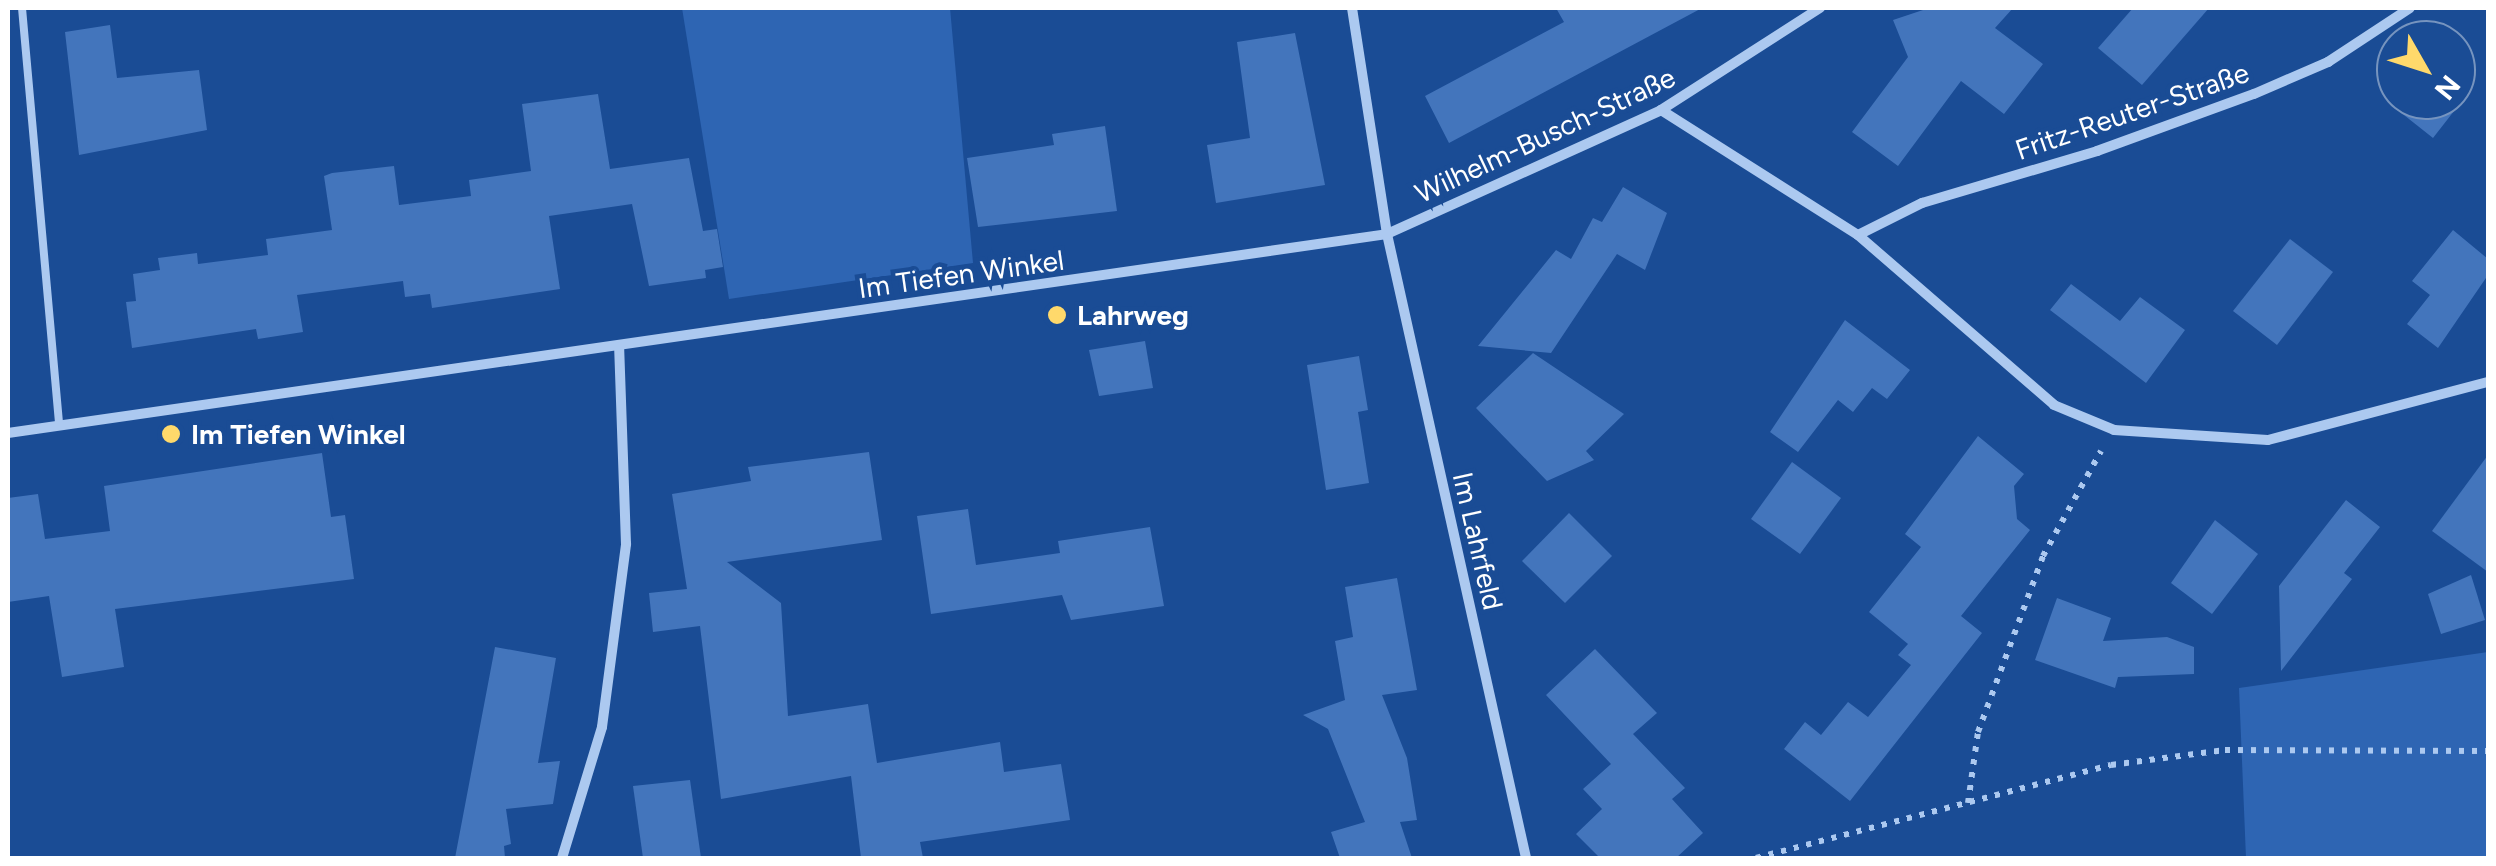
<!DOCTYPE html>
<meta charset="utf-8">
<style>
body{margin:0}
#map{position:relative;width:2496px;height:866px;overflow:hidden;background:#1a4c95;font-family:Figtree,sans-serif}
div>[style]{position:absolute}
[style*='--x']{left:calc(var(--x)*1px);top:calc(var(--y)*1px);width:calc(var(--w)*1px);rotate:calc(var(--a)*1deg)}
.green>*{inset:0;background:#2e65b3}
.building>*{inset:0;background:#4375bc}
.path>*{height:6px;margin-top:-3px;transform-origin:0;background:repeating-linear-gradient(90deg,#acc9f0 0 5px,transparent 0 13px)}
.service>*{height:8px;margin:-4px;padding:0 4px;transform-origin:4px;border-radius:4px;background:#acc9f0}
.minor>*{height:10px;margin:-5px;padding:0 5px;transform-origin:5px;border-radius:5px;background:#acc9f0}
.dots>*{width:28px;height:28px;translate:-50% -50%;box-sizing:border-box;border:5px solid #1a4c95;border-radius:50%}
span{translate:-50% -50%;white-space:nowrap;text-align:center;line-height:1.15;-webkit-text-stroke:9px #1a4c95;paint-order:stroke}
.street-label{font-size:28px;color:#fff}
.poi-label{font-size:28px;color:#fff;font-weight:700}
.left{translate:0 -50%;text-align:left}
.frame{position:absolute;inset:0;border:10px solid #fff;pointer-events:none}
.north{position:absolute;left:2376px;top:20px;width:100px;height:100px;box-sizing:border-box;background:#1a4c95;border:2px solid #7694bf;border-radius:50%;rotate:129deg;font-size:28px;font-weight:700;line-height:40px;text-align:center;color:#fff}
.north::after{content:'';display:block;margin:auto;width:35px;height:45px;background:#ffd96b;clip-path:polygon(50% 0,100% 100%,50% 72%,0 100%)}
</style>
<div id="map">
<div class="green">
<i style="clip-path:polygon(682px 8px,950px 8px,973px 263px,729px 299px)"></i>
<i style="clip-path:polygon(2488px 652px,2488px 858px,2246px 858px,2239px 688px)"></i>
</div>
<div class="building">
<i style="clip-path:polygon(1556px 8px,1702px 8px,1449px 143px,1425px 96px,1564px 22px)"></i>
<i style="clip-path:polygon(1929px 8px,2013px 8px,1995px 28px,2043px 64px,2004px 114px,1961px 81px,1898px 166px,1852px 132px,1908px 57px,1893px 20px)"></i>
<i style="clip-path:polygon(2133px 8px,2209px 8px,2142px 85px,2098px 48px)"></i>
<i style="clip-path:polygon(110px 25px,117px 78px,199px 70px,207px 130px,79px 155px,65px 32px)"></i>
<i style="clip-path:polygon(1295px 33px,1325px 185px,1216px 203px,1207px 145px,1250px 138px,1237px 42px)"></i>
<i style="clip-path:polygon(2456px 74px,2472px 88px,2433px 138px,2390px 104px,2396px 97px,2456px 100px)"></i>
<i style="clip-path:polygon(598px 94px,610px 169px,689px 158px,703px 231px,717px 229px,723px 267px,705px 270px,706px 278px,649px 286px,632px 204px,549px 216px,560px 289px,432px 308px,430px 294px,405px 297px,403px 281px,297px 295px,303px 332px,258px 339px,256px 329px,132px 348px,126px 302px,136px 301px,133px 274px,160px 270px,158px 258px,197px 253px,198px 264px,268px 255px,266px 239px,332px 230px,324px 176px,332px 173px,394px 166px,399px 205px,471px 196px,469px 180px,531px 171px,522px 104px)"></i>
<i style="clip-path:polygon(1105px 126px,1117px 211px,978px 227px,967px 158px,1054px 145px,1052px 134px)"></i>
<i style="clip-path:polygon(1623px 187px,1667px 213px,1645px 270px,1617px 254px,1551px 353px,1478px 346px,1556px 250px,1571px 259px,1593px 218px,1602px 222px)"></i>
<i style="clip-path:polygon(2453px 230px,2488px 259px,2488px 275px,2438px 348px,2407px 324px,2430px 295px,2412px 281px)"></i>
<i style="clip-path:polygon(2290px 239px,2333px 272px,2277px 345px,2233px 311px)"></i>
<i style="clip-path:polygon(2071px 284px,2120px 321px,2140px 297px,2185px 330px,2146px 383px,2050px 310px)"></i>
<i style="clip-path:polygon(1845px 320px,1910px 370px,1887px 399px,1872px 388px,1853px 412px,1838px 400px,1798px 452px,1770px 432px)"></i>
<i style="clip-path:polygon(1145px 341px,1153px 388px,1099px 396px,1089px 350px)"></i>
<i style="clip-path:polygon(1533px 353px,1624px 414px,1586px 451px,1594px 460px,1547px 481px,1476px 408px)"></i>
<i style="clip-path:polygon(1359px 356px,1368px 410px,1358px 412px,1369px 483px,1326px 490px,1307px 365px)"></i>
<i style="clip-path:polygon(1978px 436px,2024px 474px,2014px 486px,2017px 519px,2030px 530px,1961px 616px,1982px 633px,1850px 801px,1784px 749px,1805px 722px,1821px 735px,1848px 702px,1868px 717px,1911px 665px,1898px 655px,1908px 644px,1869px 612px,1921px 547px,1905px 534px)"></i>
<i style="clip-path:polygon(869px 452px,882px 540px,727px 562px,781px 603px,788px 716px,868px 704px,877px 763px,1000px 742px,1004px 772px,1061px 764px,1070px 820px,920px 842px,923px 858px,861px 858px,851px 776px,721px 799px,700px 626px,653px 632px,649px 593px,687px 589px,672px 494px,751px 481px,748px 467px)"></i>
<i style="clip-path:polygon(322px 453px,331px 517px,345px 515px,354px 579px,115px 609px,124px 667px,62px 677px,49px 596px,8px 602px,8px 498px,38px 494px,45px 539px,110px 531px,104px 486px)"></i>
<i style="clip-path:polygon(2488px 455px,2488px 572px,2432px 531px)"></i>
<i style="clip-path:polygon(1792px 462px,1841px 498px,1800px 554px,1751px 519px)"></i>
<i style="clip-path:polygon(2346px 500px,2380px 527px,2344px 573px,2352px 579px,2281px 671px,2279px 586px)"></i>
<i style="clip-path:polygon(968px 509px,976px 565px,1060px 553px,1058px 541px,1150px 527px,1164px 606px,1071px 620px,1062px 595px,931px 614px,917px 516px)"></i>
<i style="clip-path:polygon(1569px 513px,1612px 556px,1565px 603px,1522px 561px)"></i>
<i style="clip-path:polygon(2215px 520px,2258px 554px,2212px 614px,2171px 583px)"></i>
<i style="clip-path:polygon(2471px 575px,2485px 620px,2441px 634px,2428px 594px)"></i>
<i style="clip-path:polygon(1397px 578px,1417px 690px,1382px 695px,1407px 758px,1417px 820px,1400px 822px,1412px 858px,1340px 858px,1331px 832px,1365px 822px,1328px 729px,1303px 715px,1345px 700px,1335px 641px,1353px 637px,1345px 587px)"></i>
<i style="clip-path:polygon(2057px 598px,2111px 618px,2103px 641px,2167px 637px,2194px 647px,2194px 674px,2118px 677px,2115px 688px,2035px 660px)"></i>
<i style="clip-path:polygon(495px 647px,556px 658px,538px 763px,560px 761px,553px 804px,506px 809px,511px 844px,504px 846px,505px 858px,455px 858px)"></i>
<i style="clip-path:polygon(1595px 649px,1657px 713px,1633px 734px,1685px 788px,1672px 799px,1703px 833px,1676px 858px,1600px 858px,1576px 834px,1602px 809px,1583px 789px,1611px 764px,1546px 695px)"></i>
<i style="clip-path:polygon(690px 780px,701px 858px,643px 858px,633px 786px)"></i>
</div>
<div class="path">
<i style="--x:1968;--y:803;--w:72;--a:-82"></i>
<i style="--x:1978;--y:732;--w:188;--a:-69.7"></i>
<i style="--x:2043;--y:556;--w:120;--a:-61.1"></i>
<i style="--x:1756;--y:858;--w:367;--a:-14.7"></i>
<i style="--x:2111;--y:765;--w:115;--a:-7.5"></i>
<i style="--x:2225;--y:750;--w:263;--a:0.2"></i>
</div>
<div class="service">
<i style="--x:22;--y:8;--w:419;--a:84.9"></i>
</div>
<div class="minor">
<i style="--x:1352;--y:8;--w:229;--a:81.2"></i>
<i style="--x:1387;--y:234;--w:639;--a:77.44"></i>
<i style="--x:1661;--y:110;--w:233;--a:32.4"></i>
<i style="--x:1858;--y:235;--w:259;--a:40.9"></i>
<i style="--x:2054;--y:405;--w:65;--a:22.6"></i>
<i style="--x:2114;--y:430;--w:154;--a:3.7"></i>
<i style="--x:2268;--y:440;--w:228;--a:-14.8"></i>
<i style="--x:1858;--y:235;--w:72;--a:-26.6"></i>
<i style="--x:1922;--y:203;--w:183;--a:-16.5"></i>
<i style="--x:2097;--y:151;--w:167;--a:-20"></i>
<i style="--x:2254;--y:94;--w:81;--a:-23.4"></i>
<i style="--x:2328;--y:62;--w:98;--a:-33.4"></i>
<i style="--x:8;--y:433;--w:1393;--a:-8.21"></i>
<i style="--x:1387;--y:234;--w:301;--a:-24.3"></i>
<i style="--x:1661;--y:110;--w:189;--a:-32.7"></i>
<i style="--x:562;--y:858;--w:137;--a:-73"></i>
<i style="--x:602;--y:727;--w:185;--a:-82.5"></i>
<i style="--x:626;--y:544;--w:197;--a:-92"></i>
</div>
<div class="dots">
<i style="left:1057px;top:315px;background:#ffd96b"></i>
<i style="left:171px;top:434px;background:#ffd96b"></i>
</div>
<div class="street-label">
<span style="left:2132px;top:111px;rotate:-19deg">Fritz-Reuter-Straße</span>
<span style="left:1545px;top:135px;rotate:-25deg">Wilhelm-Busch-Straße</span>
<span style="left:961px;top:274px;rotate:-8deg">Im Tiefen Winkel</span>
<span style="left:1478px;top:541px;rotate:77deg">Im Lahrfeld</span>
</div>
<div class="poi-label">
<span class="left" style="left:1077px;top:315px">Lahrweg</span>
<span class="left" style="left:191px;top:434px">Im Tiefen Winkel</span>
</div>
<div class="frame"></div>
<div class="north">N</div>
</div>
